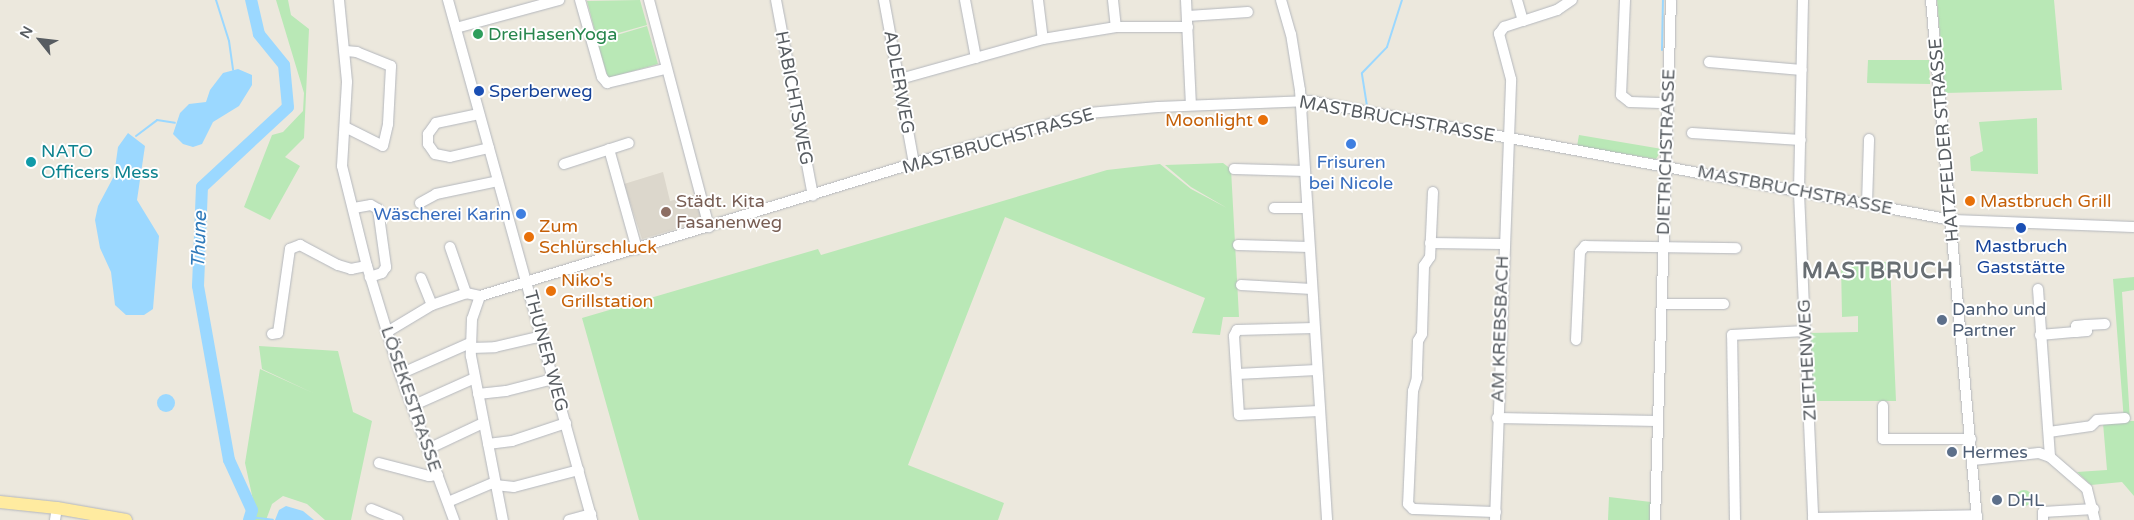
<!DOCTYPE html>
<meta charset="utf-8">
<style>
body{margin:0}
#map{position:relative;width:2134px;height:520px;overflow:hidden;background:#ece8dd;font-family:"Varela Round",sans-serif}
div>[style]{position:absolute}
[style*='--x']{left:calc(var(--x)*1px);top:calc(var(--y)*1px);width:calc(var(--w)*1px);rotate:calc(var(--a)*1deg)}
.education>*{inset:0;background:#dcd7cc}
.green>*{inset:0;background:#b9e8b6}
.round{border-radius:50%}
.water>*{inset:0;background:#9bd8ff}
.stream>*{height:2px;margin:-1px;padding:0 1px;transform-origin:1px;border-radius:1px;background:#9bd8ff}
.river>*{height:12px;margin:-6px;padding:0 6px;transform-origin:6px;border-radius:6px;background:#9bd8ff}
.roads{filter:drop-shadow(0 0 1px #b4b7bd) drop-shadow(0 0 1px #b4b7bd)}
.minor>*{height:10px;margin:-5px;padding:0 5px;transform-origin:5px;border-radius:5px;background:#fff}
.major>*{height:12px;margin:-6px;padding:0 6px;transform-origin:6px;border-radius:6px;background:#ffeba0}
.dots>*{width:14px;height:14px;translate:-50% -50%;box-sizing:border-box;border:2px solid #fff;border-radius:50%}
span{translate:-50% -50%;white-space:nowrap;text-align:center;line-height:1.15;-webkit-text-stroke:4px #fff;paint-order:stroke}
.leisure-label{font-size:18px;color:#27864d}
.left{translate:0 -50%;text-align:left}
.street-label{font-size:18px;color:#575c61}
.transit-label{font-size:18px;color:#164399}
.food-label{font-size:18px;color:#c56008}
.right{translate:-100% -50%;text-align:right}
.culture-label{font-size:18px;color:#0d838f}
.shop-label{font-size:18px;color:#366cbe}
.education-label{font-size:18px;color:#785e54}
.service-label{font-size:18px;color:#4e5e75}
.water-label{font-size:19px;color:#2f7aba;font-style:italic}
.district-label{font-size:22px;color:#686e73;font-weight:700;letter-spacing:1px}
.north{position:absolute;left:15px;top:15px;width:50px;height:50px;-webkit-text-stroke:4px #fff;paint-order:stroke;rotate:299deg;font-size:14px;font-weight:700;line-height:20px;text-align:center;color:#575c61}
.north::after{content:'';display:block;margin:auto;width:18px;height:22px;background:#575c61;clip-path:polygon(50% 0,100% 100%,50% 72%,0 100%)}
</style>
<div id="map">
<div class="education">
<i style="clip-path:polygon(663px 172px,670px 201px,695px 195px,703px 221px,642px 239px,624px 184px)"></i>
</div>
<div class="green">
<i style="clip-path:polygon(276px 0,288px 0,291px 15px,309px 29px,304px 138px,285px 157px,300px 166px,270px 220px,244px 207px,272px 135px,283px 132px,303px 111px,304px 93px)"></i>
<i style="clip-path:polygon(640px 0,647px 25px,597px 39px,587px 1px)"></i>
<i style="clip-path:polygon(1937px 0,2054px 0,2062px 90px,1945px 93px)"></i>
<i style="clip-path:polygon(647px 26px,658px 64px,608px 78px,597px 41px)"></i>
<i style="clip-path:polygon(1868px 60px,1929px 60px,1930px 84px,1867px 83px)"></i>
<i style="clip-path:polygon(2037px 118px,2038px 174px,1971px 171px,1970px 157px,1983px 151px,1979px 122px)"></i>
<i style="clip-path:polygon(1579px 135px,1662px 149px,1656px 159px,1577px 146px)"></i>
<i style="clip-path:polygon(1223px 163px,1231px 169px,1239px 317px,1223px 317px,1220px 335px,1192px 333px,1205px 298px,1005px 217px,908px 465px,1004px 503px,998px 520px,639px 520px,582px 318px,818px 249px,821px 255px,1107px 170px,1160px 164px,1191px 189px,1227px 208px,1191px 187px,1165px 165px)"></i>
<i style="clip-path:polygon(1890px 262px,1896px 401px,1812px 401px,1809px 333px,1858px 332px,1858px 316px,1842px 317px,1841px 263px)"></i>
<i style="clip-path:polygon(2134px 277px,2134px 290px,2122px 292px,2130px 421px,2134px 421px,2134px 496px,2122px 482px,2091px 485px,2077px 472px,2107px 470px,2103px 423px,2124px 421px,2113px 279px)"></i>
<i style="clip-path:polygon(259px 346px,338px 351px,353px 412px,372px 421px,351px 520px,325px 520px,307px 504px,283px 496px,272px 504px,266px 520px,254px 520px,255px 509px,245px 463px,260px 369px,313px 393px,262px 369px)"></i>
<i class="round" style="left:2016px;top:490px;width:16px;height:16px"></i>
<i style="clip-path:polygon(1609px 497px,1651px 502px,1650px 520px,1608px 520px)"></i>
</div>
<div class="water">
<i style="clip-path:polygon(238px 69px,252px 75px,252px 85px,239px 106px,213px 122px,202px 144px,193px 147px,183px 144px,173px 134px,180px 113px,189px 104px,206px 102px,210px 90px,223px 73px)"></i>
<i style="clip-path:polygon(128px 133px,145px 146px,137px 200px,159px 236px,153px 309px,144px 315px,126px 315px,115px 305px,111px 272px,100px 248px,95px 220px,98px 206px,114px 176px,118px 147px)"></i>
<i class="round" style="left:157px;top:394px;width:18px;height:18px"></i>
<i style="clip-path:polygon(286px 506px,303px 511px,314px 520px,275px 520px,279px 510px)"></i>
</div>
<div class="stream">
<i style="--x:216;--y:0;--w:43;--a:72.4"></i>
<i style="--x:229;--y:41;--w:29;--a:82"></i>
<i style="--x:1662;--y:50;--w:50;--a:-88.9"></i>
<i style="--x:1367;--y:106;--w:33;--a:-99"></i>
<i style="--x:1362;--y:73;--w:36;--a:-46"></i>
<i style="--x:1387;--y:47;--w:49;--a:-72.3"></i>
<i style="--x:136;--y:136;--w:26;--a:-37"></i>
<i style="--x:157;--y:120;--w:18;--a:9"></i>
<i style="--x:250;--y:517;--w:23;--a:7"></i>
</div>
<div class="river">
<i style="--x:249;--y:520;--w:10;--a:-73"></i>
<i style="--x:252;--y:510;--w:55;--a:-114.7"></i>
<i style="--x:229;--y:460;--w:177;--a:-100.1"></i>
<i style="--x:198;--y:286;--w:99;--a:-87.7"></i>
<i style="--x:202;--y:187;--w:117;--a:-42.9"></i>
<i style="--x:288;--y:107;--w:42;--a:-95.4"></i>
<i style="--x:284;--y:65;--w:40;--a:-129"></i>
<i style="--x:259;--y:34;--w:35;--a:-103"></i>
</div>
<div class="roads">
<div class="minor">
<i style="--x:339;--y:0;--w:82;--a:84.4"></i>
<i style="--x:347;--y:82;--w:84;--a:93.4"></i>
<i style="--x:342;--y:166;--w:103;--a:76"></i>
<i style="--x:367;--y:266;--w:113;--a:73"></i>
<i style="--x:400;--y:374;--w:156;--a:69.7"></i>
<i style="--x:448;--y:0;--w:540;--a:74.52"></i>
<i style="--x:580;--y:0;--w:80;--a:74.1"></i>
<i style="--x:602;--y:77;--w:8;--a:50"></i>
<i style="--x:607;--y:83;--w:60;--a:-13.6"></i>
<i style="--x:649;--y:0;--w:235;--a:75.2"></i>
<i style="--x:776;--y:0;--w:199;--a:79.3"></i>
<i style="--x:884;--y:0;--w:167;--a:79.6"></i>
<i style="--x:965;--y:0;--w:59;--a:79.3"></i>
<i style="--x:1038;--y:0;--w:39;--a:83"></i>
<i style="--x:1113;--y:0;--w:27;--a:84"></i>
<i style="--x:1186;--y:0;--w:105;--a:87.3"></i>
<i style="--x:1281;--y:0;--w:35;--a:74"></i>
<i style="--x:1291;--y:34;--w:57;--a:80.9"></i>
<i style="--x:1300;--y:90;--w:431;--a:86.4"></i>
<i style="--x:1625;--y:0;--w:95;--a:92.4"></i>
<i style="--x:1621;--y:95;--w:11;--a:38"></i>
<i style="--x:1630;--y:102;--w:37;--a:2"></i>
<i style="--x:1803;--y:0;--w:193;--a:91.2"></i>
<i style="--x:1799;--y:193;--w:327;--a:87.5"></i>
<i style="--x:1931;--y:0;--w:522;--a:84.94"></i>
<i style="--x:1188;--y:16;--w:60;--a:-3.8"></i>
<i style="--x:1523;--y:21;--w:36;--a:-18"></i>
<i style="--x:1557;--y:10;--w:18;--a:-34"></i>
<i style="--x:456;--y:28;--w:107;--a:-15.2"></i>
<i style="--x:1709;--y:62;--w:93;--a:4.9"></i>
<i style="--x:900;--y:79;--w:148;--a:-15.6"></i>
<i style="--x:1043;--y:39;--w:74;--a:-9.3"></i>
<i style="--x:1116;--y:27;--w:72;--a:0"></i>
<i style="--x:479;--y:114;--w:44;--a:168.2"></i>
<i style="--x:436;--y:123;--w:14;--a:126"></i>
<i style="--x:428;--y:134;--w:10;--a:90"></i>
<i style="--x:428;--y:144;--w:12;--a:55"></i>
<i style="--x:435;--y:154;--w:15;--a:11"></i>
<i style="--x:450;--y:157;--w:40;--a:-13"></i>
<i style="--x:345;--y:127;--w:42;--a:26.6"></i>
<i style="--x:383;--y:146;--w:23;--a:-77"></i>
<i style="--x:388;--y:124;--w:58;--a:-87"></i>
<i style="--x:391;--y:66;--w:37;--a:-158"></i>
<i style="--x:357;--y:52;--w:11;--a:-175"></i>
<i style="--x:1692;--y:133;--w:109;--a:3.7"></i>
<i style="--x:609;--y:149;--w:104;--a:74.4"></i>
<i style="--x:564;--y:164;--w:68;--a:-17.9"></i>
<i style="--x:1234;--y:169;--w:71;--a:1.6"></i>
<i style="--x:1433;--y:192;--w:65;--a:92.6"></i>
<i style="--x:1430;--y:257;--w:11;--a:124"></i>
<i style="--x:1424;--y:266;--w:68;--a:91.7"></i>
<i style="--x:1422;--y:334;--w:8;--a:120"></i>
<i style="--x:1418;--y:341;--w:37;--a:92"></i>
<i style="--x:1417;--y:378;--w:14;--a:107"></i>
<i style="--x:1413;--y:391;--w:113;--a:92.5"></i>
<i style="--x:1408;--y:504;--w:7;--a:45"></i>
<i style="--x:1413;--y:509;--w:83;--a:2.1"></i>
<i style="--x:420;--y:203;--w:18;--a:-29"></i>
<i style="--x:436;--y:194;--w:63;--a:-11.8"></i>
<i style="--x:1867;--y:204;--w:65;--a:-88.2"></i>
<i style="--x:354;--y:208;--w:17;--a:-10"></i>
<i style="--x:371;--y:205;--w:8;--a:30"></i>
<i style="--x:378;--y:209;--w:59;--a:82.1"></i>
<i style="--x:386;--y:267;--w:7;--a:124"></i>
<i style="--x:382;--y:273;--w:13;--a:162"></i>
<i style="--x:1274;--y:208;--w:33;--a:0"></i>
<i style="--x:1430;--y:243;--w:73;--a:0.8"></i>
<i style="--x:1238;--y:245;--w:71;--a:1.6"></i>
<i style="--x:450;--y:247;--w:49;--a:70.8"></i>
<i style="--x:421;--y:278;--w:29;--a:68"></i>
<i style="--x:1241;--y:285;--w:71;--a:3.2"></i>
<i style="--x:2038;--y:289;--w:168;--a:85.9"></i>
<i style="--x:480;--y:296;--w:24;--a:109"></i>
<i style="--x:472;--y:319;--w:37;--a:92"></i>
<i style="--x:471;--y:356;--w:167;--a:79"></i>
<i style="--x:1662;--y:304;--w:62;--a:0"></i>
<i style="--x:2086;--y:325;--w:19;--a:-3"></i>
<i style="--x:1314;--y:328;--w:77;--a:178.5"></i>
<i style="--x:1237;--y:330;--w:7;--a:117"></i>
<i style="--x:1234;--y:336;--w:79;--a:86.4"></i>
<i style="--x:1239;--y:415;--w:80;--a:-2.9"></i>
<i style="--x:387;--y:332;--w:52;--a:-31"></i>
<i style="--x:432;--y:305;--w:36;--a:-19"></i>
<i style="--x:466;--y:293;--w:14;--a:12"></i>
<i style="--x:480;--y:296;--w:509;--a:-17.01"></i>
<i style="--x:967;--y:147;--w:127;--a:-15.6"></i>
<i style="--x:1089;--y:113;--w:69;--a:-5"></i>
<i style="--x:1158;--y:107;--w:152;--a:-2.3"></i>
<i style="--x:1310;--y:101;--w:653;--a:10.5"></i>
<i style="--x:1952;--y:220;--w:182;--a:2.2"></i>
<i style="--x:272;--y:334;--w:6;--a:-9"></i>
<i style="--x:278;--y:333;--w:85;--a:-81.9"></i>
<i style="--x:290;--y:249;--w:11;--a:-22"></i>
<i style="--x:300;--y:245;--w:43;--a:27.8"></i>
<i style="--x:338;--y:265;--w:14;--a:17"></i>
<i style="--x:351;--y:269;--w:16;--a:-11"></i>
<i style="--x:2040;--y:335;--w:36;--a:-5"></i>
<i style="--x:2076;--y:332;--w:11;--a:-5"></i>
<i style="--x:2087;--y:331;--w:6;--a:-99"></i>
<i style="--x:2086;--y:325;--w:10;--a:174"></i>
<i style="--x:2076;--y:326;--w:6;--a:90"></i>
<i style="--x:1576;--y:340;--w:88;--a:-87.4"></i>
<i style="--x:1580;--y:252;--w:8;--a:-50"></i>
<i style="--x:1585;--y:246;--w:151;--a:0.8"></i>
<i style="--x:471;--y:348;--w:24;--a:-2"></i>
<i style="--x:495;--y:347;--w:48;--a:-13.2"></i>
<i style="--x:400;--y:374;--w:77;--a:-23.9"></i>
<i style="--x:1237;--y:374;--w:80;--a:-2.9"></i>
<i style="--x:478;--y:394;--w:28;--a:-6"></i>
<i style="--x:506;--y:391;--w:49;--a:-14.3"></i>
<i style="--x:412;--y:406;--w:69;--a:-24"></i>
<i style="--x:1883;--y:406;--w:33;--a:90"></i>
<i style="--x:1883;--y:439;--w:88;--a:0"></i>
<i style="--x:1497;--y:418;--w:161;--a:1.1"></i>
<i style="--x:2049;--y:432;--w:42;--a:-8.1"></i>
<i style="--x:2091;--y:426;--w:8;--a:-45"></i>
<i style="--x:2097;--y:420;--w:28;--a:-4"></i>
<i style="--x:488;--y:444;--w:24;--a:-7"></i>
<i style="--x:512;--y:441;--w:57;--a:-18.4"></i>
<i style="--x:428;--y:449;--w:61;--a:-25.3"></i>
<i style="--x:1973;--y:460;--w:66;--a:-6.1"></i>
<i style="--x:2039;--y:453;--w:12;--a:20"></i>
<i style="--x:2050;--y:457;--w:49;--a:40.9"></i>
<i style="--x:2087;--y:489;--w:32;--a:76"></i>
<i style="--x:379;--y:463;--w:52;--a:14.6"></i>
<i style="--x:429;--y:476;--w:9;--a:-6"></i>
<i style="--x:495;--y:485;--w:19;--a:6"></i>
<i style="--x:514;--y:487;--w:67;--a:-14.7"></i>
<i style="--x:448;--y:502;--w:51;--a:-23.1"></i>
<i style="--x:371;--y:509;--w:29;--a:22"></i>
<i style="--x:1813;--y:518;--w:164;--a:-1"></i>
<i style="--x:55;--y:520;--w:12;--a:-81"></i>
<i style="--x:569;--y:520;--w:23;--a:-15"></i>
<i style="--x:1495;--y:520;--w:441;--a:-87.9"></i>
<i style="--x:1511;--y:79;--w:47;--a:-104.9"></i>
<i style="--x:1499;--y:34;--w:9;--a:-54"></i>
<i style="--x:1504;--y:27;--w:20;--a:-18"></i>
<i style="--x:1523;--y:21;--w:22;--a:-106"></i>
<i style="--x:1655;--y:520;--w:520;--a:-88.24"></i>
<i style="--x:1735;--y:520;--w:185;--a:-90.9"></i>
<i style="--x:1732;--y:335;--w:72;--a:-3.2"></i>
<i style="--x:2043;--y:520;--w:8;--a:-90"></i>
<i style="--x:2043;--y:512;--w:51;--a:-3.4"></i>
</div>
<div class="major">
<i style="--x:0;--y:502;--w:57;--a:6"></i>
<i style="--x:57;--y:508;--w:70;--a:9.9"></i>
</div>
</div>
<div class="dots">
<i style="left:478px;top:34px;background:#2e9e5b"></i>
<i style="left:479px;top:91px;background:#1a4fb4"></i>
<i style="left:1263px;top:120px;background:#e8710a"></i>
<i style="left:1351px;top:144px;background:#3f7fe0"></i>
<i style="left:31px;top:162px;background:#0f9aa8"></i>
<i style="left:1970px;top:201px;background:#e8710a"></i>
<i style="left:666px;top:212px;background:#8d6e63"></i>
<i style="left:521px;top:214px;background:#3f7fe0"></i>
<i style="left:2021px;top:228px;background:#1a4fb4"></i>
<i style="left:529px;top:237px;background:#e8710a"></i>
<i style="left:551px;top:291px;background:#e8710a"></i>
<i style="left:1942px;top:320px;background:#5c6f8a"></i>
<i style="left:1952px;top:452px;background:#5c6f8a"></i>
<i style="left:1997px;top:500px;background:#5c6f8a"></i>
</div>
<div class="leisure-label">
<span class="left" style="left:488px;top:34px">DreiHasenYoga</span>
</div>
<div class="street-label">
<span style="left:899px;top:82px;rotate:80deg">ADLERWEG</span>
<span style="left:794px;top:98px;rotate:79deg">HABICHTSWEG</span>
<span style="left:1397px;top:119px;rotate:10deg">MASTBRUCHSTRASSE</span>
<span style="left:1944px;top:140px;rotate:-95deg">HATZFELDER STRASSE</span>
<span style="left:998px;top:141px;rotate:-16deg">MASTBRUCHSTRASSE</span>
<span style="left:1666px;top:152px;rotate:-88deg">DIETRICHSTRASSE</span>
<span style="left:1795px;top:190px;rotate:11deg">MASTBRUCHSTRASSE</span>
<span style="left:1500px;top:329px;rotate:-88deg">AM KREBSBACH</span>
<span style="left:546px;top:351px;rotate:75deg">THUNER WEG</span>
<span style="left:1807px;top:360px;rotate:-93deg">ZIETHENWEG</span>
<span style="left:411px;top:399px;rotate:71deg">LÖSEKESTRASSE</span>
</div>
<div class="transit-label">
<span class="left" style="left:489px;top:91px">Sperberweg</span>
<span style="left:2021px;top:257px">Mastbruch<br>Gaststätte</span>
</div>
<div class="food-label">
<span class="right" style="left:1253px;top:120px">Moonlight</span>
<span class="left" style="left:1980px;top:201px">Mastbruch Grill</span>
<span class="left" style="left:539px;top:237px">Zum<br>Schlürschluck</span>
<span class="left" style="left:561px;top:291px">Niko's<br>Grillstation</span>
</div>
<div class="culture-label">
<span class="left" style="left:41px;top:162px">NATO<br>Officers Mess</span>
</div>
<div class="shop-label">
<span style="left:1351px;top:173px">Frisuren<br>bei Nicole</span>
<span class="right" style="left:511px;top:214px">Wäscherei Karin</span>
</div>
<div class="education-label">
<span class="left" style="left:676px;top:212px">Städt. Kita<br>Fasanenweg</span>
</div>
<div class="service-label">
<span class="left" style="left:1952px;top:320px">Danho und<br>Partner</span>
<span class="left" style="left:1962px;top:452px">Hermes</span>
<span class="left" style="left:2007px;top:500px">DHL</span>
</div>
<div class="water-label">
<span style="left:200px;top:240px;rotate:-88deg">Thune</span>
</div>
<div class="district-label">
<span style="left:1878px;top:272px">MASTBRUCH</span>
</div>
<div class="north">N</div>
</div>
